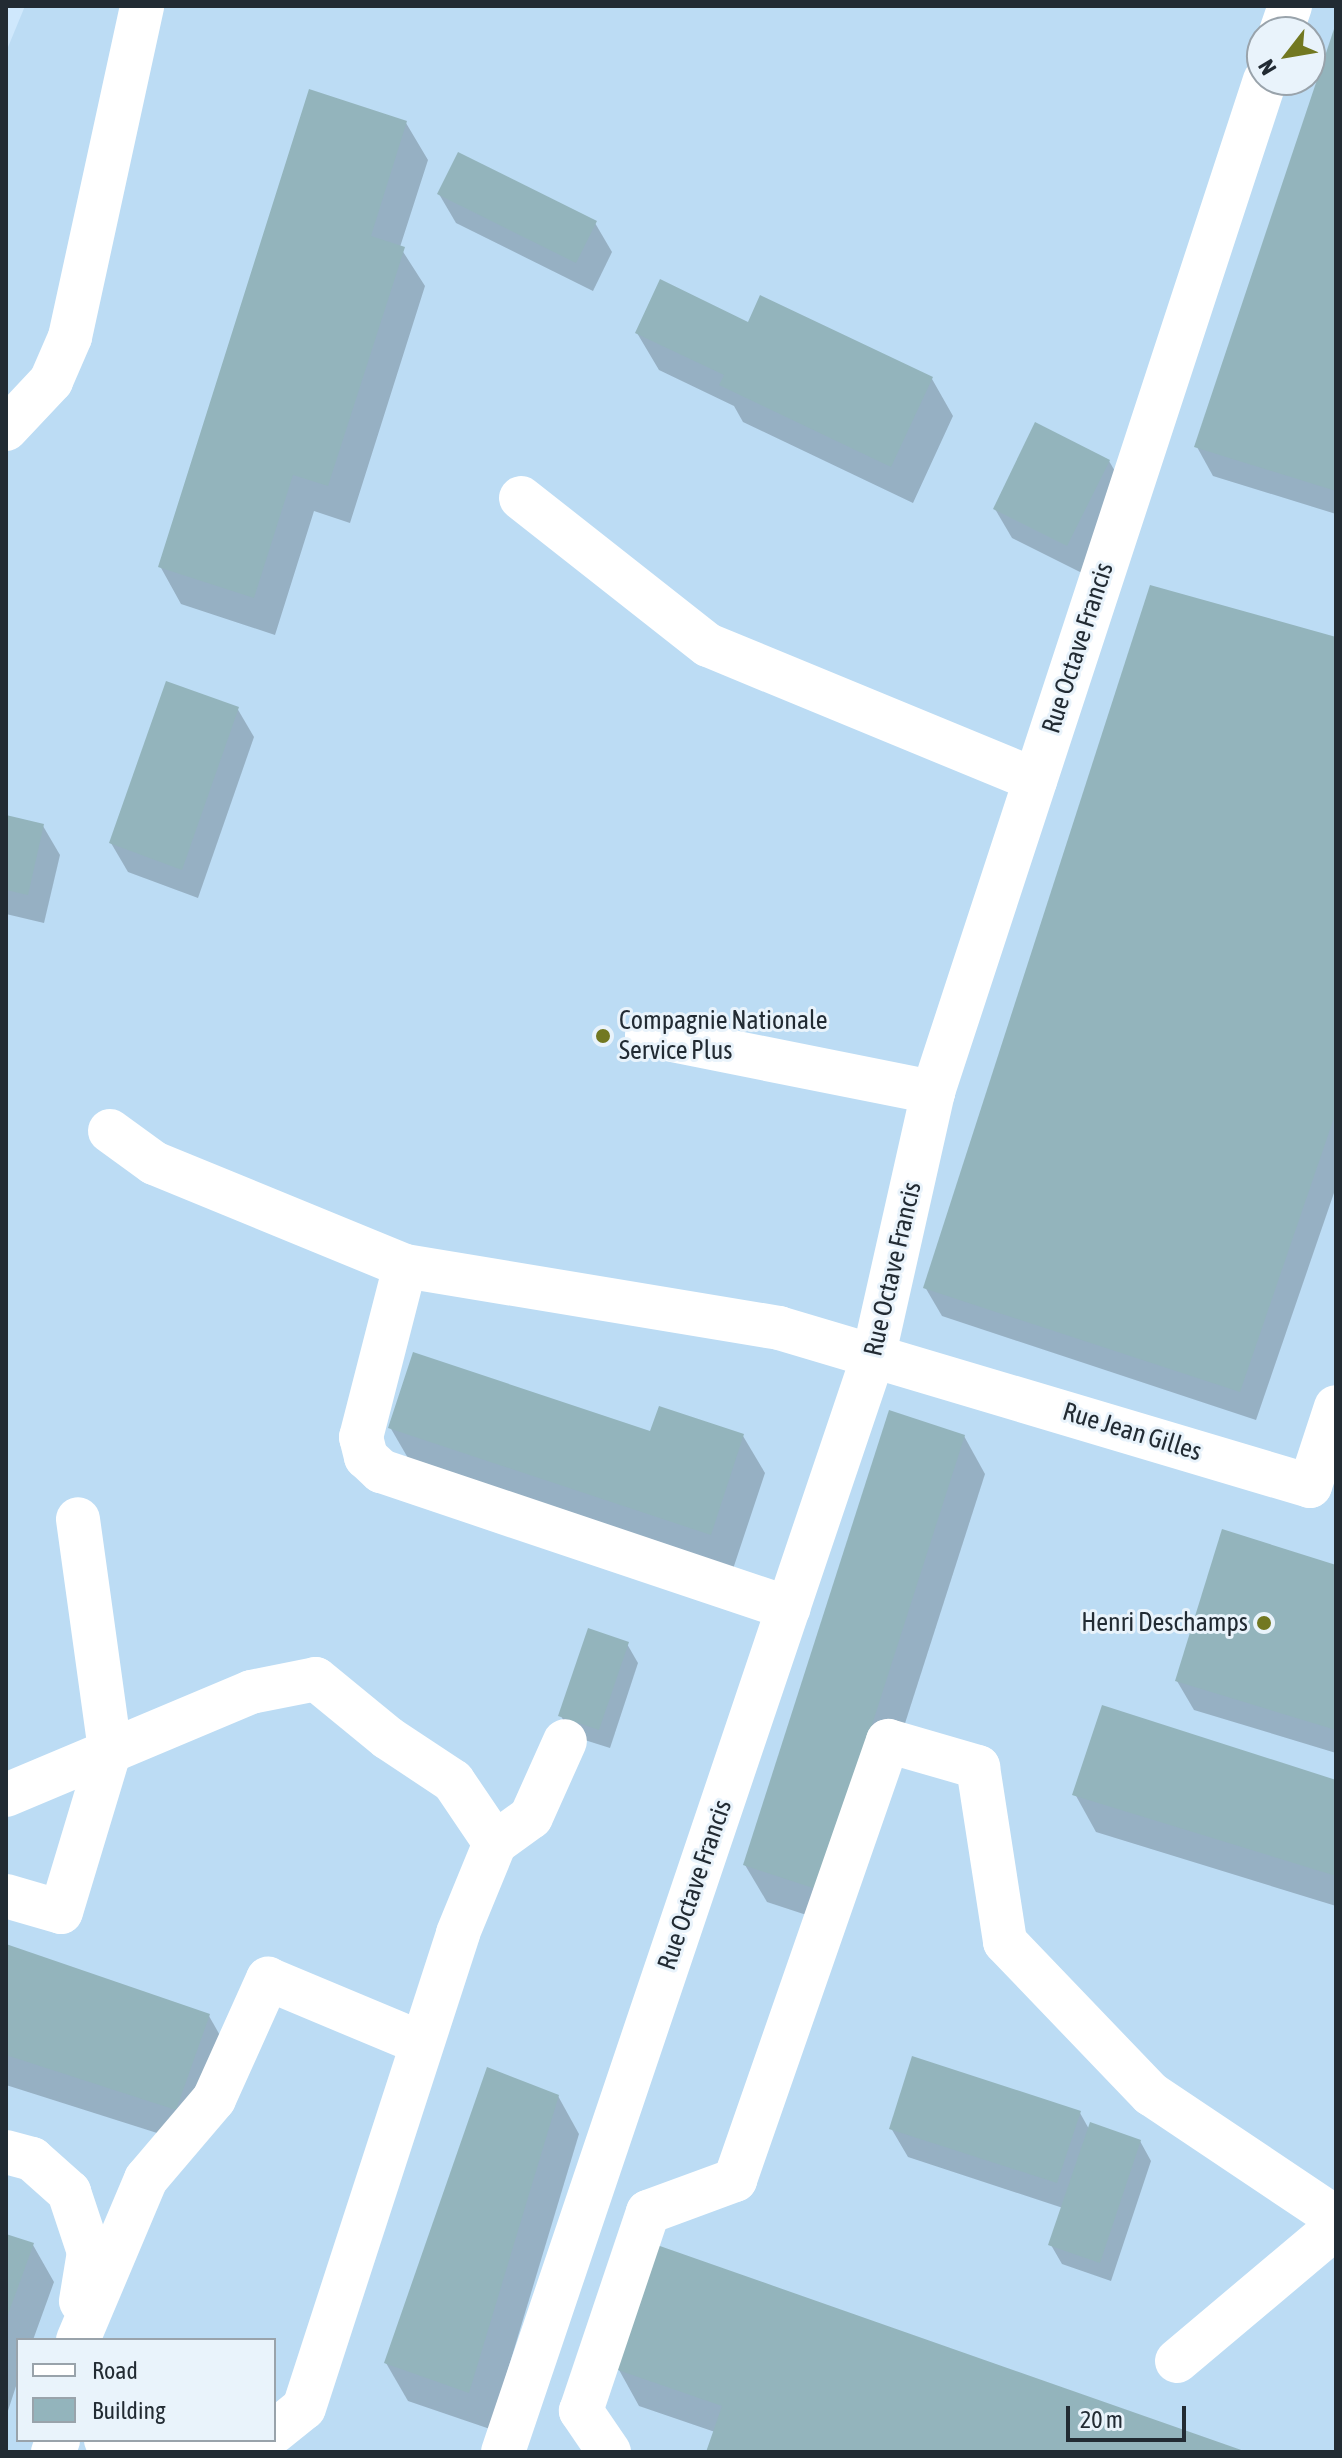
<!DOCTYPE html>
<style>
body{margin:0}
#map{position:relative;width:1342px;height:2458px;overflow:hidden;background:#cfe8fc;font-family:"Asap Condensed",sans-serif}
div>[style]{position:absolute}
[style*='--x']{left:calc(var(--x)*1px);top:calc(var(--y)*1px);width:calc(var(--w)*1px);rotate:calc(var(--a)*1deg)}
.built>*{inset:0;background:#bcdcf4}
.shadow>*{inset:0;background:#0003}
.building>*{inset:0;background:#93b4bc}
.minor>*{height:44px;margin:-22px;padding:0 22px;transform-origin:22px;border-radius:22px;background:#fff}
.dots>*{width:22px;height:22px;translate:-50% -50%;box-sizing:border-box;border:4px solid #e9f3fb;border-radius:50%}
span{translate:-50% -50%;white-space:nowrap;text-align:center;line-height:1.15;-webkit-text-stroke:6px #e9f3fb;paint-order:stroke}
.street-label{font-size:26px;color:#222b33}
.poi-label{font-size:26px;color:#222b33}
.left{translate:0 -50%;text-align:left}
.right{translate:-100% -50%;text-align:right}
.frame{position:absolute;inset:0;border:8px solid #222b33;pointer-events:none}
.legend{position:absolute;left:16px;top:2338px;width:260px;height:104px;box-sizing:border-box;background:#e9f3fb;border:2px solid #99a3ab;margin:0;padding:10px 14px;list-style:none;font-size:24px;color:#222b33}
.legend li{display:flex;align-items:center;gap:16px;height:40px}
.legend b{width:40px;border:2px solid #99a3ab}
.north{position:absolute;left:1246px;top:16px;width:80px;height:80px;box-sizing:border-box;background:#e9f3fb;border:2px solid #99a3ab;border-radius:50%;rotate:239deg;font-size:22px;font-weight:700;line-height:32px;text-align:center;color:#222b33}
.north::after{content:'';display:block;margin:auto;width:28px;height:36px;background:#727821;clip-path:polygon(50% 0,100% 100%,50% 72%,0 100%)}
.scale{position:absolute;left:1066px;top:2406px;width:120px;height:36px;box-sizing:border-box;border:4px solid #222b33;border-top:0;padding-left:10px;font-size:24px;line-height:28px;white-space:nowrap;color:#222b33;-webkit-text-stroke:6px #e9f3fb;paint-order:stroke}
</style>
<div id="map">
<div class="built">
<i style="clip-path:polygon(evenodd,25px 6px,1336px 6px,1336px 2452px,6px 2452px,6px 52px,25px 6px,1262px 32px,1310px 32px,1310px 80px,1262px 80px,1262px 32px,25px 6px,18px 2340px,274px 2340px,274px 2440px,18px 2440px,18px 2340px)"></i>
</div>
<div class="shadow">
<i style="clip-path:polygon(1336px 31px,1336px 514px,1213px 476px,1197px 447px)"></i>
<i style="clip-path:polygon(406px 123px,428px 160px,400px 247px,425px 286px,350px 523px,314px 511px,275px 635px,181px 604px,160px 566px)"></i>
<i style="clip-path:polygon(439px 194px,595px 223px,612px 252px,593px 291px,456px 223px)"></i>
<i style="clip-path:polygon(749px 324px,932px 379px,953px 416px,913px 503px,743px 422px,734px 406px,659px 370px,637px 333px)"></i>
<i style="clip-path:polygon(1109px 461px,1126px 490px,1084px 574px,1012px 538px,995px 509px)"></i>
<i style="clip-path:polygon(1336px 639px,1336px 1187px,1256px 1420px,942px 1316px,925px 1287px)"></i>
<i style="clip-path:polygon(237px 708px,254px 737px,198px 898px,128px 872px,111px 843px)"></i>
<i style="clip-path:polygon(6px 817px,43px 826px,60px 855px,44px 923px,6px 914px)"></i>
<i style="clip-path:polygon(390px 1427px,743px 1436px,765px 1473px,732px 1572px,412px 1465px)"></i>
<i style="clip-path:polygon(964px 1436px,985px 1474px,840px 1926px,767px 1902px,745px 1865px)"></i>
<i style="clip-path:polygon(1336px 1567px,1336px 1753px,1194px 1710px,1177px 1681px)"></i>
<i style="clip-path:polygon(627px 1644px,638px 1663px,610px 1748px,572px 1736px,561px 1716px)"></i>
<i style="clip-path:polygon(1336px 1782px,1336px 1906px,1096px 1832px,1075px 1794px)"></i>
<i style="clip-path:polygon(6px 1946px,209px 2016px,230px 2053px,198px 2146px,6px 2085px)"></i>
<i style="clip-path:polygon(558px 2096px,579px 2134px,490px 2429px,408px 2401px,386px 2363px)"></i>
<i style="clip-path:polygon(1080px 2113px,1089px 2129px,1140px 2141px,1151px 2161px,1111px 2281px,1062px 2264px,1051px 2245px,1063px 2208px,908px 2157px,891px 2128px)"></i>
<i style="clip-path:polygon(6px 2236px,33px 2245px,54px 2282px,33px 2340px,18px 2340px,18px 2380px,6px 2417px)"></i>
<i style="clip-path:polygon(618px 2368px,1242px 2452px,708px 2452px,715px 2432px,639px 2406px)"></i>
</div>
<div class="building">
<i style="clip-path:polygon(1335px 26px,1336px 26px,1336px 491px,1194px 447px)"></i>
<i style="clip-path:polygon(309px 89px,407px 121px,371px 236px,405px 247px,328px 486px,293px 475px,254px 598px,158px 567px)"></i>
<i style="clip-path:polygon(458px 152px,597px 221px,576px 263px,437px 194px)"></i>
<i style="clip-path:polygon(660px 279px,748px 322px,760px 295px,933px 377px,891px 467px,719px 385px,724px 375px,635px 333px)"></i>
<i style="clip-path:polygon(1035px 422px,1110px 460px,1067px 546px,993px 509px)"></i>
<i style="clip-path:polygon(1150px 585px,1336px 637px,1336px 1112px,1240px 1392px,923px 1288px)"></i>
<i style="clip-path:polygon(166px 681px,239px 707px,182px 870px,109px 843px)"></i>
<i style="clip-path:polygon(6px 815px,44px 824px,28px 895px,6px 890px)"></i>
<i style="clip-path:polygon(413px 1352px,650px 1431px,659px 1406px,744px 1434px,711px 1535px,388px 1428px)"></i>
<i style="clip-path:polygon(889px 1410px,965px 1435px,819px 1890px,743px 1865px)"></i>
<i style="clip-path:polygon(1222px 1529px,1336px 1565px,1336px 1730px,1175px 1681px)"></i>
<i style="clip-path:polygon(588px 1628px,629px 1642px,599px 1730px,558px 1716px)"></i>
<i style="clip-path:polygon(1102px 1705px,1336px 1780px,1336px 1876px,1072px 1795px)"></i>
<i style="clip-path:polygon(6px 1944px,210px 2014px,176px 2110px,6px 2055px)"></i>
<i style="clip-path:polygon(912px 2056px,1081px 2111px,1057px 2183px,889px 2129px)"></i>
<i style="clip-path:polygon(487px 2067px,559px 2095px,469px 2393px,384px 2363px)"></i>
<i style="clip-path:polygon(1090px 2122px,1141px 2140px,1100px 2263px,1048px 2245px)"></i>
<i style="clip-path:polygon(6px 2234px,34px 2243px,6px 2320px)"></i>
<i style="clip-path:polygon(657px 2245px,1247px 2452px,706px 2452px,722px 2406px,615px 2369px)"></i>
</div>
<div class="minor">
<i style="--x:1281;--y:32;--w:28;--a:-71"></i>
<i style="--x:6;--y:429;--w:66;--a:-46.8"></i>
<i style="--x:51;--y:381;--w:48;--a:-66.6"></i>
<i style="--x:70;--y:337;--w:339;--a:-77.7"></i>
<i style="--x:521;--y:498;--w:238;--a:38.2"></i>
<i style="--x:708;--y:645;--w:354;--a:22.4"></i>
<i style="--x:647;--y:1035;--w:292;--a:11.3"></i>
<i style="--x:110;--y:1131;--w:54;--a:36"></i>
<i style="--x:154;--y:1163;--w:271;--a:22.3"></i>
<i style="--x:405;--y:1266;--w:379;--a:9.4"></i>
<i style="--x:779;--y:1328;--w:554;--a:16.57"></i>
<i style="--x:1310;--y:1486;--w:83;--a:-71.8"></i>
<i style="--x:405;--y:1266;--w:177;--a:104.4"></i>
<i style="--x:361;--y:1437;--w:21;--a:76"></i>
<i style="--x:366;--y:1457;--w:21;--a:43"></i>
<i style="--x:381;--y:1471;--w:430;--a:18.6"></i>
<i style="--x:6;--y:1795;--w:266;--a:-22.8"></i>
<i style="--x:251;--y:1692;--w:66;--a:-11.3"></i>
<i style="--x:316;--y:1679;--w:93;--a:39.3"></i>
<i style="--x:388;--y:1738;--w:78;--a:33.5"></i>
<i style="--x:453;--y:1781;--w:75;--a:55.9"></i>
<i style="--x:6;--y:1896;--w:57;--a:16.2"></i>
<i style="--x:61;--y:1912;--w:169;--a:-73.2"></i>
<i style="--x:110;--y:1750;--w:233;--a:-97.9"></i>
<i style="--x:6;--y:2152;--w:27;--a:15"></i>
<i style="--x:32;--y:2159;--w:50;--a:41.7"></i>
<i style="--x:69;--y:2192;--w:63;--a:71.6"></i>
<i style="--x:89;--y:2252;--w:50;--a:99.3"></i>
<i style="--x:78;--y:2340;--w:175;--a:-67.1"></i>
<i style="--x:146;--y:2179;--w:105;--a:-49.6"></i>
<i style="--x:214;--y:2099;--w:132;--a:-65.8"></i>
<i style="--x:268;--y:1979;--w:166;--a:22.7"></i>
<i style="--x:1177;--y:2361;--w:208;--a:-40.1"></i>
<i style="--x:274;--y:2432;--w:38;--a:-39"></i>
<i style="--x:304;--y:2408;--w:499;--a:-72"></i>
<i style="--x:458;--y:1933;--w:97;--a:-67.7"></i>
<i style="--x:495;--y:1843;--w:44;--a:-35.8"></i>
<i style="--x:531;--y:1817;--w:83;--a:-65.9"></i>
<i style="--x:106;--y:2440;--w:87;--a:7.9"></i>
<i style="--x:192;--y:2452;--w:73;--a:-9.5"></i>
<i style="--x:53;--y:2452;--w:13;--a:-67"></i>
<i style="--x:503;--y:2452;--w:1159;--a:-71.33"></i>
<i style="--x:874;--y:1354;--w:269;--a:-77.3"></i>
<i style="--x:933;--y:1092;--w:1065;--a:-71.84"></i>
<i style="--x:609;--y:2452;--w:50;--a:-124.3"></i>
<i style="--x:581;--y:2411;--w:210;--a:-71.4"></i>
<i style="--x:648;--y:2212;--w:93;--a:-20.2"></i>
<i style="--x:735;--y:2180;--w:465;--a:-70.8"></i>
<i style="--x:888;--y:1741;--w:94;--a:16.1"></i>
<i style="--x:978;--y:1767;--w:177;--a:81.2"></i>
<i style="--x:1005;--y:1942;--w:211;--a:46.2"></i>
<i style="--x:1151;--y:2094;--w:223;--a:33.8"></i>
</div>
<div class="dots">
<i style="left:603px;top:1036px;background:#727821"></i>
<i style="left:1264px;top:1623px;background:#727821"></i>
</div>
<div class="street-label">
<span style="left:1078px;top:648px;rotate:-72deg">Rue Octave Francis</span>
<span style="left:893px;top:1269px;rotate:-77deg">Rue Octave Francis</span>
<span style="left:1132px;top:1432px;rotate:17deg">Rue Jean Gilles</span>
<span style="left:695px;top:1885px;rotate:-71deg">Rue Octave Francis</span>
</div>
<div class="poi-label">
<span class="left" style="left:619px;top:1036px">Compagnie Nationale<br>Service Plus</span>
<span class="right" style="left:1248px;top:1623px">Henri Deschamps</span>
</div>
<div class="frame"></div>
<ul class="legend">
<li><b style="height:10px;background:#fff"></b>Road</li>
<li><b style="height:22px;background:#93b4bc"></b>Building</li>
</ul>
<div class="north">N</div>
<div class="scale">20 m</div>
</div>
